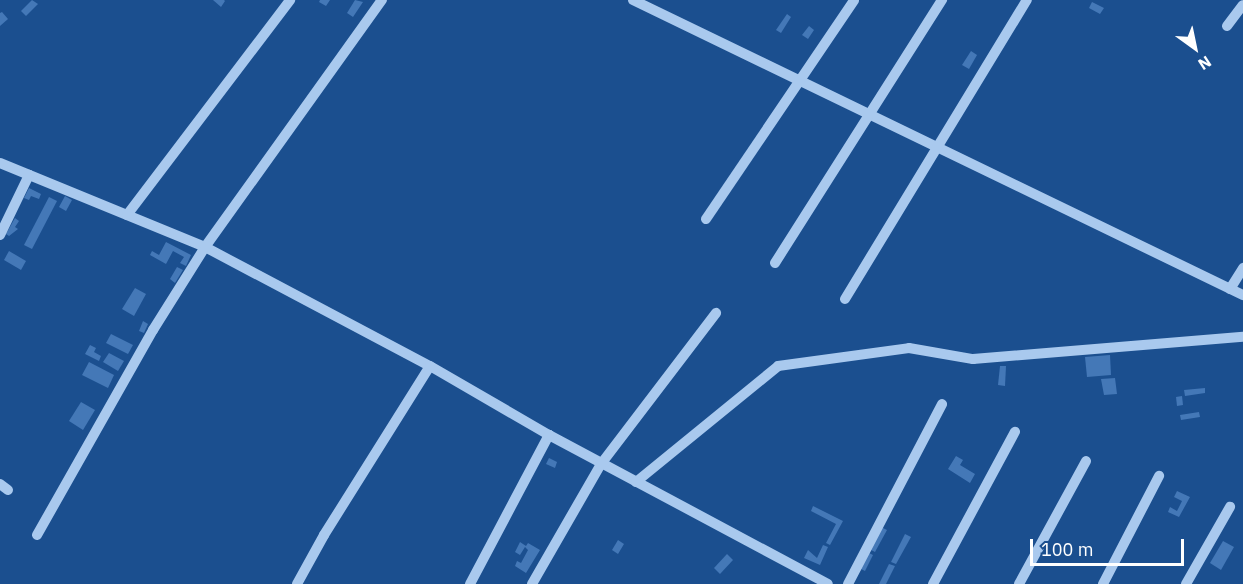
<!DOCTYPE html>
<style>
body{margin:0}
#map{position:relative;width:1243px;height:584px;overflow:hidden;background:#1b4f8f;font-family:"IBM Plex Sans",sans-serif}
div>[style]{position:absolute}
[style*='--x']{left:calc(var(--x)*1px);top:calc(var(--y)*1px);width:calc(var(--w)*1px);rotate:calc(var(--a)*1deg)}
.building>*{inset:0;background:#4478b7}
.minor>*{height:10px;margin:-5px;padding:0 5px;transform-origin:5px;border-radius:5px;background:#a9c9ee}
span{translate:-50% -50%;white-space:nowrap;text-align:center;line-height:1.15;-webkit-text-stroke:5px #1b4f8f;paint-order:stroke}
.north{position:absolute;left:1165px;top:18px;width:60px;height:60px;-webkit-text-stroke:4px #1b4f8f;paint-order:stroke;rotate:147deg;font-size:16px;font-weight:700;line-height:24px;text-align:center;color:#fff}
.north::after{content:'';display:block;margin:auto;width:21px;height:27px;background:#fff;clip-path:polygon(50% 0,100% 100%,50% 72%,0 100%)}
.scale{position:absolute;left:1030px;top:539px;width:154px;height:27px;box-sizing:border-box;border:3px solid #fff;border-top:0;padding-left:8px;font-size:18px;line-height:21px;white-space:nowrap;color:#fff;-webkit-text-stroke:4px #1b4f8f;paint-order:stroke}
</style>
<div id="map">
<div class="building">
<i style="clip-path:polygon(32px 0,38px 4px,26px 16px,21px 11px)"></i>
<i style="clip-path:polygon(213px 0,224px 0,225px 1px,221px 7px)"></i>
<i style="clip-path:polygon(320px 0,330px 0,326px 6px,319px 2px)"></i>
<i style="clip-path:polygon(355px 0,363px 2px,353px 17px,347px 13px)"></i>
<i style="clip-path:polygon(1092px 2px,1104px 8px,1100px 14px,1089px 8px)"></i>
<i style="clip-path:polygon(2px 12px,8px 19px,0 26px,0 13px)"></i>
<i style="clip-path:polygon(787px 14px,791px 17px,781px 33px,776px 30px)"></i>
<i style="clip-path:polygon(809px 26px,814px 30px,808px 39px,802px 35px)"></i>
<i style="clip-path:polygon(971px 51px,977px 55px,969px 69px,962px 65px)"></i>
<i style="clip-path:polygon(29px 188px,41px 194px,39px 199px,31px 196px,29px 200px,24px 198px)"></i>
<i style="clip-path:polygon(65px 196px,72px 200px,66px 211px,59px 207px)"></i>
<i style="clip-path:polygon(49px 197px,57px 201px,32px 249px,24px 245px)"></i>
<i style="clip-path:polygon(15px 218px,19px 221px,15px 227px,18px 229px,9px 236px,6px 234px)"></i>
<i style="clip-path:polygon(166px 242px,191px 255px,186px 266px,180px 263px,184px 257px,173px 251px,166px 264px,150px 255px,152px 251px,159px 255px)"></i>
<i style="clip-path:polygon(9px 251px,26px 261px,21px 270px,4px 260px)"></i>
<i style="clip-path:polygon(177px 267px,183px 270px,175px 283px,170px 279px)"></i>
<i style="clip-path:polygon(135px 288px,146px 294px,134px 316px,122px 309px)"></i>
<i style="clip-path:polygon(143px 321px,148px 324px,144px 333px,139px 331px)"></i>
<i style="clip-path:polygon(111px 334px,133px 345px,128px 354px,106px 343px)"></i>
<i style="clip-path:polygon(90px 345px,96px 348px,94px 352px,101px 356px,99px 361px,85px 354px)"></i>
<i style="clip-path:polygon(109px 353px,124px 361px,118px 371px,103px 362px)"></i>
<i style="clip-path:polygon(1110px 355px,1111px 375px,1087px 377px,1085px 357px)"></i>
<i style="clip-path:polygon(89px 362px,114px 375px,108px 388px,82px 375px)"></i>
<i style="clip-path:polygon(1000px 366px,1006px 366px,1005px 386px,998px 385px)"></i>
<i style="clip-path:polygon(1115px 378px,1117px 394px,1104px 395px,1101px 379px)"></i>
<i style="clip-path:polygon(1205px 388px,1205px 393px,1185px 396px,1184px 390px)"></i>
<i style="clip-path:polygon(1182px 396px,1183px 405px,1177px 406px,1176px 397px)"></i>
<i style="clip-path:polygon(81px 402px,95px 410px,83px 430px,69px 421px)"></i>
<i style="clip-path:polygon(1199px 412px,1200px 417px,1181px 420px,1180px 415px)"></i>
<i style="clip-path:polygon(956px 456px,963px 460px,960px 465px,975px 474px,970px 483px,948px 469px)"></i>
<i style="clip-path:polygon(549px 458px,557px 462px,555px 468px,546px 464px)"></i>
<i style="clip-path:polygon(1177px 491px,1190px 497px,1179px 517px,1168px 512px,1170px 507px,1177px 511px,1182px 501px,1174px 497px)"></i>
<i style="clip-path:polygon(813px 506px,843px 521px,830px 545px,826px 543px,836px 524px,811px 511px)"></i>
<i style="clip-path:polygon(881px 527px,887px 530px,875px 552px,869px 549px)"></i>
<i style="clip-path:polygon(905px 534px,911px 537px,896px 564px,891px 562px)"></i>
<i style="clip-path:polygon(618px 540px,624px 544px,618px 554px,612px 550px)"></i>
<i style="clip-path:polygon(1223px 541px,1234px 547px,1221px 570px,1210px 563px)"></i>
<i style="clip-path:polygon(520px 542px,526px 546px,528px 543px,540px 550px,526px 573px,515px 566px,517px 561px,521px 563px,528px 550px,525px 547px,520px 555px,515px 552px)"></i>
<i style="clip-path:polygon(823px 545px,828px 547px,820px 565px,804px 558px,808px 550px,817px 558px)"></i>
<i style="clip-path:polygon(867px 552px,873px 555px,865px 571px,859px 568px)"></i>
<i style="clip-path:polygon(727px 554px,733px 560px,720px 574px,714px 568px)"></i>
<i style="clip-path:polygon(889px 564px,895px 566px,886px 584px,879px 584px)"></i>
</div>
<div class="minor">
<i style="--x:633;--y:0;--w:678;--a:25.81"></i>
<i style="--x:1227;--y:26;--w:26;--a:-53"></i>
<i style="--x:0;--y:163;--w:222;--a:22.3"></i>
<i style="--x:205;--y:247;--w:255;--a:27.9"></i>
<i style="--x:430;--y:366;--w:138;--a:30.1"></i>
<i style="--x:549;--y:435;--w:316;--a:28.1"></i>
<i style="--x:127;--y:215;--w:270;--a:-52.8"></i>
<i style="--x:706;--y:219;--w:264;--a:-55.9"></i>
<i style="--x:0;--y:235;--w:67;--a:-64.2"></i>
<i style="--x:775;--y:263;--w:312;--a:-57.6"></i>
<i style="--x:1230;--y:289;--w:25;--a:-58"></i>
<i style="--x:845;--y:299;--w:350;--a:-58.7"></i>
<i style="--x:636;--y:482;--w:183;--a:-39.2"></i>
<i style="--x:778;--y:366;--w:132;--a:-7.8"></i>
<i style="--x:909;--y:348;--w:65;--a:9.8"></i>
<i style="--x:973;--y:359;--w:271;--a:-4.7"></i>
<i style="--x:0;--y:484;--w:10;--a:37"></i>
<i style="--x:37;--y:535;--w:236;--a:-60.5"></i>
<i style="--x:153;--y:330;--w:98;--a:-57.9"></i>
<i style="--x:205;--y:247;--w:304;--a:-54.4"></i>
<i style="--x:297;--y:584;--w:56;--a:-61.1"></i>
<i style="--x:324;--y:535;--w:199;--a:-57.9"></i>
<i style="--x:470;--y:584;--w:169;--a:-62.1"></i>
<i style="--x:532;--y:584;--w:138;--a:-60.1"></i>
<i style="--x:601;--y:464;--w:190;--a:-52.7"></i>
<i style="--x:848;--y:584;--w:203;--a:-62.4"></i>
<i style="--x:933;--y:584;--w:173;--a:-61.7"></i>
<i style="--x:1019;--y:584;--w:140;--a:-61.4"></i>
<i style="--x:1103;--y:584;--w:122;--a:-62.6"></i>
<i style="--x:1186;--y:584;--w:89;--a:-60.3"></i>
</div>
<div class="north">N</div>
<div class="scale">100 m</div>
</div>
